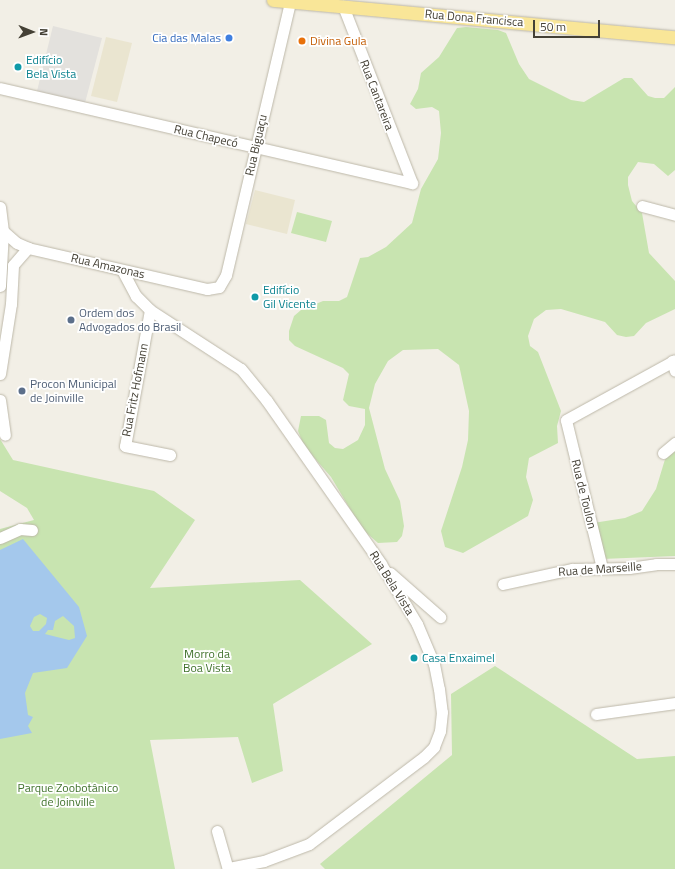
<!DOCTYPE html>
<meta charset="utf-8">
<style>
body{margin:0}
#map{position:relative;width:675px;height:869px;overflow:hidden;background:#f2efe6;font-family:"Titillium Web",sans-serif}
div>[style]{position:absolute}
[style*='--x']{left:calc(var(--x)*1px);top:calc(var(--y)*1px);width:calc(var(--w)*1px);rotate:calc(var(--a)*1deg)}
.education>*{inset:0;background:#eae5d0}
.green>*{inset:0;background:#c8e4b0}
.parking>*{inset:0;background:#e3e1dd}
.water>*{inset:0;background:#a4c8ec}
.roads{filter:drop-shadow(0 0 1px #bdb8a9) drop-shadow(0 0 1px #bdb8a9)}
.minor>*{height:11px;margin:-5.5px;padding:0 5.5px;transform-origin:5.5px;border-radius:5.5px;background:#fff}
.major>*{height:13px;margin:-6.5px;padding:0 6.5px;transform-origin:6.5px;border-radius:6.5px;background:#f9e698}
.dots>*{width:11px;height:11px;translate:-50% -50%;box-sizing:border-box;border:2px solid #fff;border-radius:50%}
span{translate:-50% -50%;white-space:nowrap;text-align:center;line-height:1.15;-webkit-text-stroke:3.5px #fff;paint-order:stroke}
.street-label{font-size:12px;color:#444035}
.shop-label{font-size:12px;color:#366cbe}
.right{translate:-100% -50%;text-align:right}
.food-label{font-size:12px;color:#c56008}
.left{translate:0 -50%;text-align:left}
.culture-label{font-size:12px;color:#0d838f}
.service-label{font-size:12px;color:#4e5e75}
.park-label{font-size:12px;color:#40722c}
.north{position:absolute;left:12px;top:12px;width:40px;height:40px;-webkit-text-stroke:3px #fff;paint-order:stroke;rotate:91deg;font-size:11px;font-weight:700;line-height:16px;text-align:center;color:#444035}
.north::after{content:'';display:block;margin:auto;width:14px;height:18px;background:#444035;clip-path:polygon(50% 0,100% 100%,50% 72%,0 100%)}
.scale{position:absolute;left:533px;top:20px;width:67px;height:18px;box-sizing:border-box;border:2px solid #444035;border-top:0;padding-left:5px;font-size:12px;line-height:14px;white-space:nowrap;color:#444035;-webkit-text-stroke:3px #fff;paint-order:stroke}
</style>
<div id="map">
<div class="education">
<i style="clip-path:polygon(106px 37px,132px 43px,117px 102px,91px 96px)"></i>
<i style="clip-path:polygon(255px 190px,295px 200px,287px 234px,246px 224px)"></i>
</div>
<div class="green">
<i style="clip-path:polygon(466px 27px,498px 30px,506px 33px,519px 64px,529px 79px,571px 100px,584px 102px,624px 78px,632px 78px,648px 96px,655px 98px,664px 98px,675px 87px,675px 170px,668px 176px,654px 164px,638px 162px,628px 177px,628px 185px,632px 201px,642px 213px,649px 253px,675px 281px,675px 309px,646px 323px,634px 336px,626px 337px,617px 335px,605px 322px,561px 309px,546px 310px,534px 319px,528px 336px,530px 346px,538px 352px,561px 411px,557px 426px,558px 443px,529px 458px,526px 477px,533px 500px,528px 516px,463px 553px,445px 547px,441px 531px,462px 467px,468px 440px,469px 411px,459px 365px,438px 349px,403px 350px,388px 361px,375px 384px,369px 408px,385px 469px,400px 501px,404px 526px,402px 536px,397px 542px,378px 543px,362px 529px,331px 477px,304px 446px,298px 431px,301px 416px,319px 416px,326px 420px,329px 443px,335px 448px,343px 449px,358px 440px,365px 425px,365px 409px,349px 406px,343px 400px,349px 374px,343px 368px,295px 346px,289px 340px,289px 331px,294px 316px,301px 310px,323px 301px,339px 301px,347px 297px,360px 258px,368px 257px,386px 247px,412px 223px,421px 189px,438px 159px,441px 133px,439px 111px,432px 107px,416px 109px,410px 104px,418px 89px,421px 73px,439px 57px,457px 28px)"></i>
<i style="clip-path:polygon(297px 212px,332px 221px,326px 242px,291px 233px)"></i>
<i style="clip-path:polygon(0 439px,13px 460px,154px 491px,195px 520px,150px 588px,300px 580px,372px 644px,273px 704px,283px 771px,252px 783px,238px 737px,150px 740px,175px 869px,0 869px,0 529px,34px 520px,27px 508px,0 491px)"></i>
<i style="clip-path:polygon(675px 449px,675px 556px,602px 559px,593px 523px,625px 518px,642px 511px,656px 489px,666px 456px)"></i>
<i style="clip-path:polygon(495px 666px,637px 759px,675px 756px,675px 869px,325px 869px,320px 864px,452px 755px,451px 694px)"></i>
</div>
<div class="parking">
<i style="clip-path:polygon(53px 26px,102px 38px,85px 103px,37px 91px)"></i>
</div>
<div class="water">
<i style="clip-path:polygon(evenodd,23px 539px,79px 607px,87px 636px,67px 668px,33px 673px,25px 693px,28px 715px,33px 717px,28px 726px,32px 733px,0 739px,0 550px,23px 539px,40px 614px,47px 618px,46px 624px,39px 631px,33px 631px,30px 626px,34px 617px,40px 614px,23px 539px,63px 616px,74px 626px,75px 638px,69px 640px,45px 634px,48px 630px,53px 630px,55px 621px,63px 616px)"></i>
</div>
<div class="roads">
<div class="minor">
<i style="--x:343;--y:6;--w:190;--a:68.7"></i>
<i style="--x:0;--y:88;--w:423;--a:13"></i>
<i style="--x:642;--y:206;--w:34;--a:15"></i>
<i style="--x:0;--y:207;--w:24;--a:83"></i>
<i style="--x:3;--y:231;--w:55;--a:93.1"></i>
<i style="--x:3;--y:231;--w:18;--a:41"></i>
<i style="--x:17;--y:243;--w:12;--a:24"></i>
<i style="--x:28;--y:248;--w:184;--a:12.9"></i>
<i style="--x:207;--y:289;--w:12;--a:-9"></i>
<i style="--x:219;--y:287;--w:14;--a:-60"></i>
<i style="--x:226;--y:275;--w:280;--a:-76.8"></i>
<i style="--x:122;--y:270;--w:30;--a:62"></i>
<i style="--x:136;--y:296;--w:20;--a:45"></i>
<i style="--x:150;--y:310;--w:108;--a:33"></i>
<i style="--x:241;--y:369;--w:41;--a:50.9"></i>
<i style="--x:267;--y:401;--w:199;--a:55"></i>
<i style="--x:381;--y:564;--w:70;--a:59"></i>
<i style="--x:417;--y:624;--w:43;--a:67"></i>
<i style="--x:434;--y:664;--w:25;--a:79"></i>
<i style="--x:439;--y:689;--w:23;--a:83"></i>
<i style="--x:442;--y:712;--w:19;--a:96"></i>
<i style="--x:440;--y:731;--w:17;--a:111"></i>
<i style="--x:434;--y:747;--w:14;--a:135"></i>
<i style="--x:424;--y:757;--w:144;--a:142.9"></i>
<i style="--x:309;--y:844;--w:48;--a:159.3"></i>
<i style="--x:264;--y:861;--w:37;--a:169"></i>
<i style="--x:150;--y:310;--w:138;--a:100.4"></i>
<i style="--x:125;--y:446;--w:46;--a:11.3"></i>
<i style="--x:672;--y:361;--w:10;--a:73"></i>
<i style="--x:0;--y:374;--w:71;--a:-81.1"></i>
<i style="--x:11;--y:304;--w:39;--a:-87"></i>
<i style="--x:13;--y:265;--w:23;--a:-49"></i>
<i style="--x:0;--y:400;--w:35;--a:82"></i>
<i style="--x:663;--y:453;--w:16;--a:-40"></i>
<i style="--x:0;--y:538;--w:22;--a:-24"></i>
<i style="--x:20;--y:529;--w:12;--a:5"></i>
<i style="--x:602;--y:568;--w:152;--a:-103.7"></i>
<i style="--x:566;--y:420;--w:124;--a:-28.8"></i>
<i style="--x:390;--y:573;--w:67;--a:41.3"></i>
<i style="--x:503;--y:584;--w:71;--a:-12.3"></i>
<i style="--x:572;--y:569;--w:57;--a:-1"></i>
<i style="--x:629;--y:568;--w:27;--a:-8"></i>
<i style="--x:656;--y:564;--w:19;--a:0"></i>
<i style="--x:596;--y:714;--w:80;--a:-7.9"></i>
<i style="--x:217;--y:831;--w:40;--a:74"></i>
</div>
<div class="major">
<i style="--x:273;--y:0;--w:404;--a:5.3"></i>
</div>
</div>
<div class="dots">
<i style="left:229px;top:38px;background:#3f7fe0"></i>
<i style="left:302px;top:41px;background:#e8710a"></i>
<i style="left:18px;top:67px;background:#0f9aa8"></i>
<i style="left:255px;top:297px;background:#0f9aa8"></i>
<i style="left:71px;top:320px;background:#5c6f8a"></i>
<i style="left:22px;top:391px;background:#5c6f8a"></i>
<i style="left:414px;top:658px;background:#0f9aa8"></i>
</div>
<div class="street-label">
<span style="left:474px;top:18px;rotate:5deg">Rua Dona Francisca</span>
<span style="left:377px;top:95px;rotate:69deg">Rua Cantareira</span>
<span style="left:206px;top:136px;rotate:13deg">Rua Chapecó</span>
<span style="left:256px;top:145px;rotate:-77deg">Rua Biguaçu</span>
<span style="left:108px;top:266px;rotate:13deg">Rua Amazonas</span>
<span style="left:135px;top:390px;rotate:-79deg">Rua Fritz Hofmann</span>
<span style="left:584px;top:494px;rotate:76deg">Rua de Toulon</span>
<span style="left:600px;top:569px;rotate:-4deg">Rua de Marseille</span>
<span style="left:392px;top:583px;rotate:58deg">Rua Bela Vista</span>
</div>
<div class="shop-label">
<span class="right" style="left:221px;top:38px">Cia das Malas</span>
</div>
<div class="food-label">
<span class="left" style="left:310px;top:41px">Divina Gula</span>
</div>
<div class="culture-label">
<span class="left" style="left:26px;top:67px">Edifício<br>Bela Vista</span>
<span class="left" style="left:263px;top:297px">Edifício<br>Gil Vicente</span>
<span class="left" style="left:422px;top:658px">Casa Enxaimel</span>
</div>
<div class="service-label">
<span class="left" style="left:79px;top:320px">Ordem dos<br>Advogados do Brasil</span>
<span class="left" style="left:30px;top:391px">Procon Municipal<br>de Joinville</span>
</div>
<div class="park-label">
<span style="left:207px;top:661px">Morro da<br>Boa Vista</span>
<span style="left:68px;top:795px">Parque Zoobotânico<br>de Joinville</span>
</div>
<div class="north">N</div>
<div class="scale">50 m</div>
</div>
